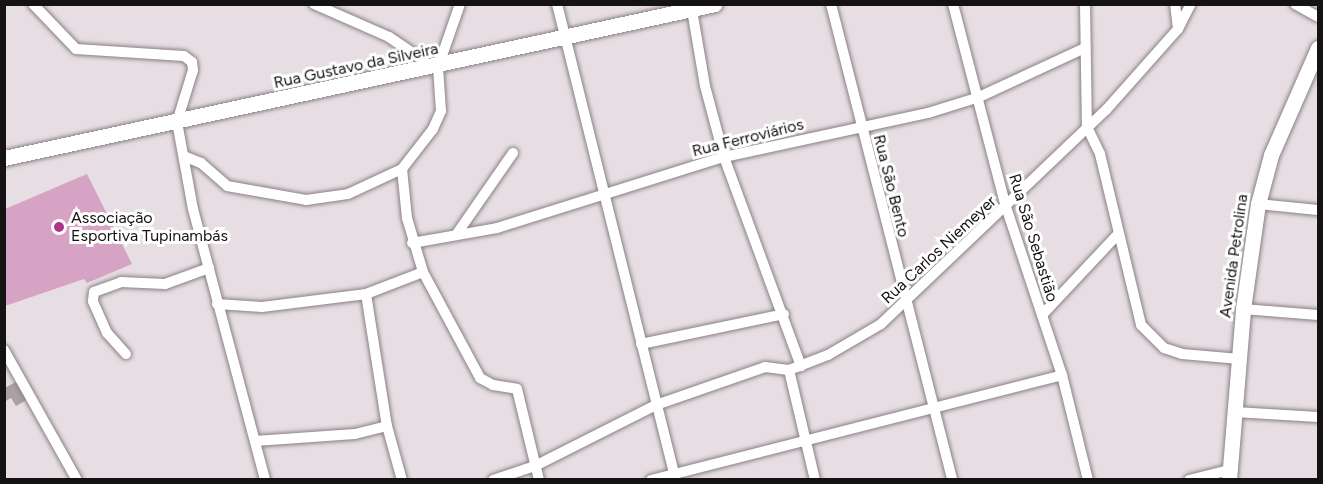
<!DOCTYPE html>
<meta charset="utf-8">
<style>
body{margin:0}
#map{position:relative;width:1323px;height:484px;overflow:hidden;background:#e7dee3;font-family:Figtree,sans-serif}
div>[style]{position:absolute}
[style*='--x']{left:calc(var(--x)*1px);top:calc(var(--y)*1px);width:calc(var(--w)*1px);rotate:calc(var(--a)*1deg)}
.green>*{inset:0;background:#d7a3c4}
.building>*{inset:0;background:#aaa1a6}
.roads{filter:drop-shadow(0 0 2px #898185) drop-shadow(0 0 2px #898185)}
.street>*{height:10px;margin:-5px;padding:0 5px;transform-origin:5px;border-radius:5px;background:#fff}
.secondary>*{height:15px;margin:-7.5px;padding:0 7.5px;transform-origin:7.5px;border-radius:7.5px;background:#fff}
.dots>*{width:16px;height:16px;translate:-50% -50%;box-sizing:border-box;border:3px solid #fff;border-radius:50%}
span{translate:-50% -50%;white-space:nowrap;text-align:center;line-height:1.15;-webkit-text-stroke:6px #fff;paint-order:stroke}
.street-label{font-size:16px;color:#151214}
.poi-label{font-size:16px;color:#151214}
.left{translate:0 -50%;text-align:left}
.frame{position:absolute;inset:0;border:6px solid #151214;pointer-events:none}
</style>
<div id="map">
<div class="green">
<i style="clip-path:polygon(87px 174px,132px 264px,87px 283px,84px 279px,5px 306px,5px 209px)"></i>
</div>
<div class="building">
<i style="clip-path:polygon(16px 382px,27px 400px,16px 406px,11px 398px,4px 402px,4px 388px)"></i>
</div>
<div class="roads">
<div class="street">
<i style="--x:33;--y:4;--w:62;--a:46.3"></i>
<i style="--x:76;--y:49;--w:108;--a:3.7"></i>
<i style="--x:184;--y:56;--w:10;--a:37"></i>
<i style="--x:192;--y:62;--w:8;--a:83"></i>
<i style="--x:193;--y:70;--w:54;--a:107.1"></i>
<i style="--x:177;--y:122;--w:88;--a:79.6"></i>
<i style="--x:193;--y:209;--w:280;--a:75.1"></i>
<i style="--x:314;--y:4;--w:82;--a:23.7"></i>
<i style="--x:389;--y:37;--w:41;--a:34.1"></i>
<i style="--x:423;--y:60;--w:9;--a:63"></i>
<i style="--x:460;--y:4;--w:67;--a:109.2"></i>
<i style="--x:438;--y:67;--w:44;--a:86.1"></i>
<i style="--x:441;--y:111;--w:20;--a:114"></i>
<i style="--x:433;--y:129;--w:51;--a:127.8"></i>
<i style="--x:402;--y:169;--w:49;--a:84.2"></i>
<i style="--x:407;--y:218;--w:56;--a:73.5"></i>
<i style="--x:423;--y:272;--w:120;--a:61.7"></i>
<i style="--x:480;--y:378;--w:15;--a:28"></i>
<i style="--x:493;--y:385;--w:24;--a:9"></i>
<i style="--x:517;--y:389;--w:94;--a:76.4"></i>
<i style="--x:557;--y:4;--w:491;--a:76"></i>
<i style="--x:831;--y:4;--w:491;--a:75.7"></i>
<i style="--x:953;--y:4;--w:210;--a:75.4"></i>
<i style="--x:1006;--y:207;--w:177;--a:71.6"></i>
<i style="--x:1062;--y:375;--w:108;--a:76.1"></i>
<i style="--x:1085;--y:4;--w:123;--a:89.1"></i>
<i style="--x:1087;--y:127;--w:30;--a:64"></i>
<i style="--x:1100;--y:154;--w:176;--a:76.5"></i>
<i style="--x:1141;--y:325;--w:33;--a:45"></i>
<i style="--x:1164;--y:348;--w:19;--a:18"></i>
<i style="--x:1182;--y:354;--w:58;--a:4.9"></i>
<i style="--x:1175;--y:4;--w:25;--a:83"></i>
<i style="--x:1295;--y:4;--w:26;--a:29"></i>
<i style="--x:692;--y:10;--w:77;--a:80.3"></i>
<i style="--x:705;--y:86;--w:73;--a:75"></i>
<i style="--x:724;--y:157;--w:223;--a:69.8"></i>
<i style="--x:186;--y:157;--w:16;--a:22"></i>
<i style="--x:201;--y:163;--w:35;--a:41"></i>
<i style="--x:227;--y:186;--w:80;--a:10"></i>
<i style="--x:306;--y:200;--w:42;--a:-8.1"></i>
<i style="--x:348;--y:194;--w:60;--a:-24.8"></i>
<i style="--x:1258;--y:204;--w:60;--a:5.7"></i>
<i style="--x:456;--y:235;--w:100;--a:-55.2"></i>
<i style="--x:412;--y:243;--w:86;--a:-10"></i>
<i style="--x:497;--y:228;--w:238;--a:-17.4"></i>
<i style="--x:724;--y:157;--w:209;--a:-12.2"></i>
<i style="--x:928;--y:113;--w:53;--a:-17.4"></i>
<i style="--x:979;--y:97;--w:117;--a:-24.8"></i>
<i style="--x:366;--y:294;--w:134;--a:81"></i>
<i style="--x:387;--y:426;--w:56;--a:74.5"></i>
<i style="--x:217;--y:304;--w:45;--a:3.8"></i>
<i style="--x:262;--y:307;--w:105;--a:-7.1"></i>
<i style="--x:366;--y:294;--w:61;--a:-21.1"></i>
<i style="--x:1243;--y:309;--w:75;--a:4.6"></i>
<i style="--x:1042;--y:315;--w:111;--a:-46.8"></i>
<i style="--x:641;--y:344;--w:146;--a:-11.8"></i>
<i style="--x:4;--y:350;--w:149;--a:60.7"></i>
<i style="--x:126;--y:354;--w:28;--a:-132"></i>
<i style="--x:107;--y:333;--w:35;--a:-114"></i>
<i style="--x:93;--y:301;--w:9;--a:-84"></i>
<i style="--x:94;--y:292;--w:29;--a:-20"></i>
<i style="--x:121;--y:282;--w:44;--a:2.6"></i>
<i style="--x:165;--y:284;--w:47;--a:-20"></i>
<i style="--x:789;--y:370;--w:113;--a:76.7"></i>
<i style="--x:1235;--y:412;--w:83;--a:3.4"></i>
<i style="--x:255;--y:441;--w:100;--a:-4"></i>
<i style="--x:355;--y:434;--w:33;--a:-14"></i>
<i style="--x:493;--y:480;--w:44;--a:-18.4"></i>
<i style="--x:535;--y:466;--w:136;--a:-26.8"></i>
<i style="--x:656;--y:405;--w:115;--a:-19.2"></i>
<i style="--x:765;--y:367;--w:24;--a:7"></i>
<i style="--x:789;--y:370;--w:42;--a:-21"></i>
<i style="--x:828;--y:355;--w:61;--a:-30.3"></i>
<i style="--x:881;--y:324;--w:311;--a:-43.6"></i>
<i style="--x:1106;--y:110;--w:108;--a:-48.4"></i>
<i style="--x:1178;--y:29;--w:28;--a:-63"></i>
<i style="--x:651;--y:480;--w:424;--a:-14.3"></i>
<i style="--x:1189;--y:480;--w:41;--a:-14"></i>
</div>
<div class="secondary">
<i style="--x:4;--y:158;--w:727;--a:-12.22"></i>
<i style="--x:1229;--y:480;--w:172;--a:-85.3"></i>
<i style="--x:1243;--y:309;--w:106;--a:-81.9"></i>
<i style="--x:1258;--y:204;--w:51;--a:-75.1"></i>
<i style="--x:1271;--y:155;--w:117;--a:-66.3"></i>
</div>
</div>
<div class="dots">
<i style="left:59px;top:227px;background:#ad368b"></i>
</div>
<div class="street-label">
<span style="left:356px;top:66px;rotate:-12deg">Rua Gustavo da Silveira</span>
<span style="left:748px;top:138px;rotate:-14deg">Rua Ferroviários</span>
<span style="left:891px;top:186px;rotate:76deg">Rua São Bento</span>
<span style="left:1033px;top:238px;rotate:73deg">Rua São Sebastião</span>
<span style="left:939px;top:250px;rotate:-43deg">Rua Carlos Niemeyer</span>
<span style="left:1234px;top:256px;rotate:-82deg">Avenida Petrolina</span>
</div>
<div class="poi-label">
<span class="left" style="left:71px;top:227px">Associação<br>Esportiva Tupinambás</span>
</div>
<div class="frame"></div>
</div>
